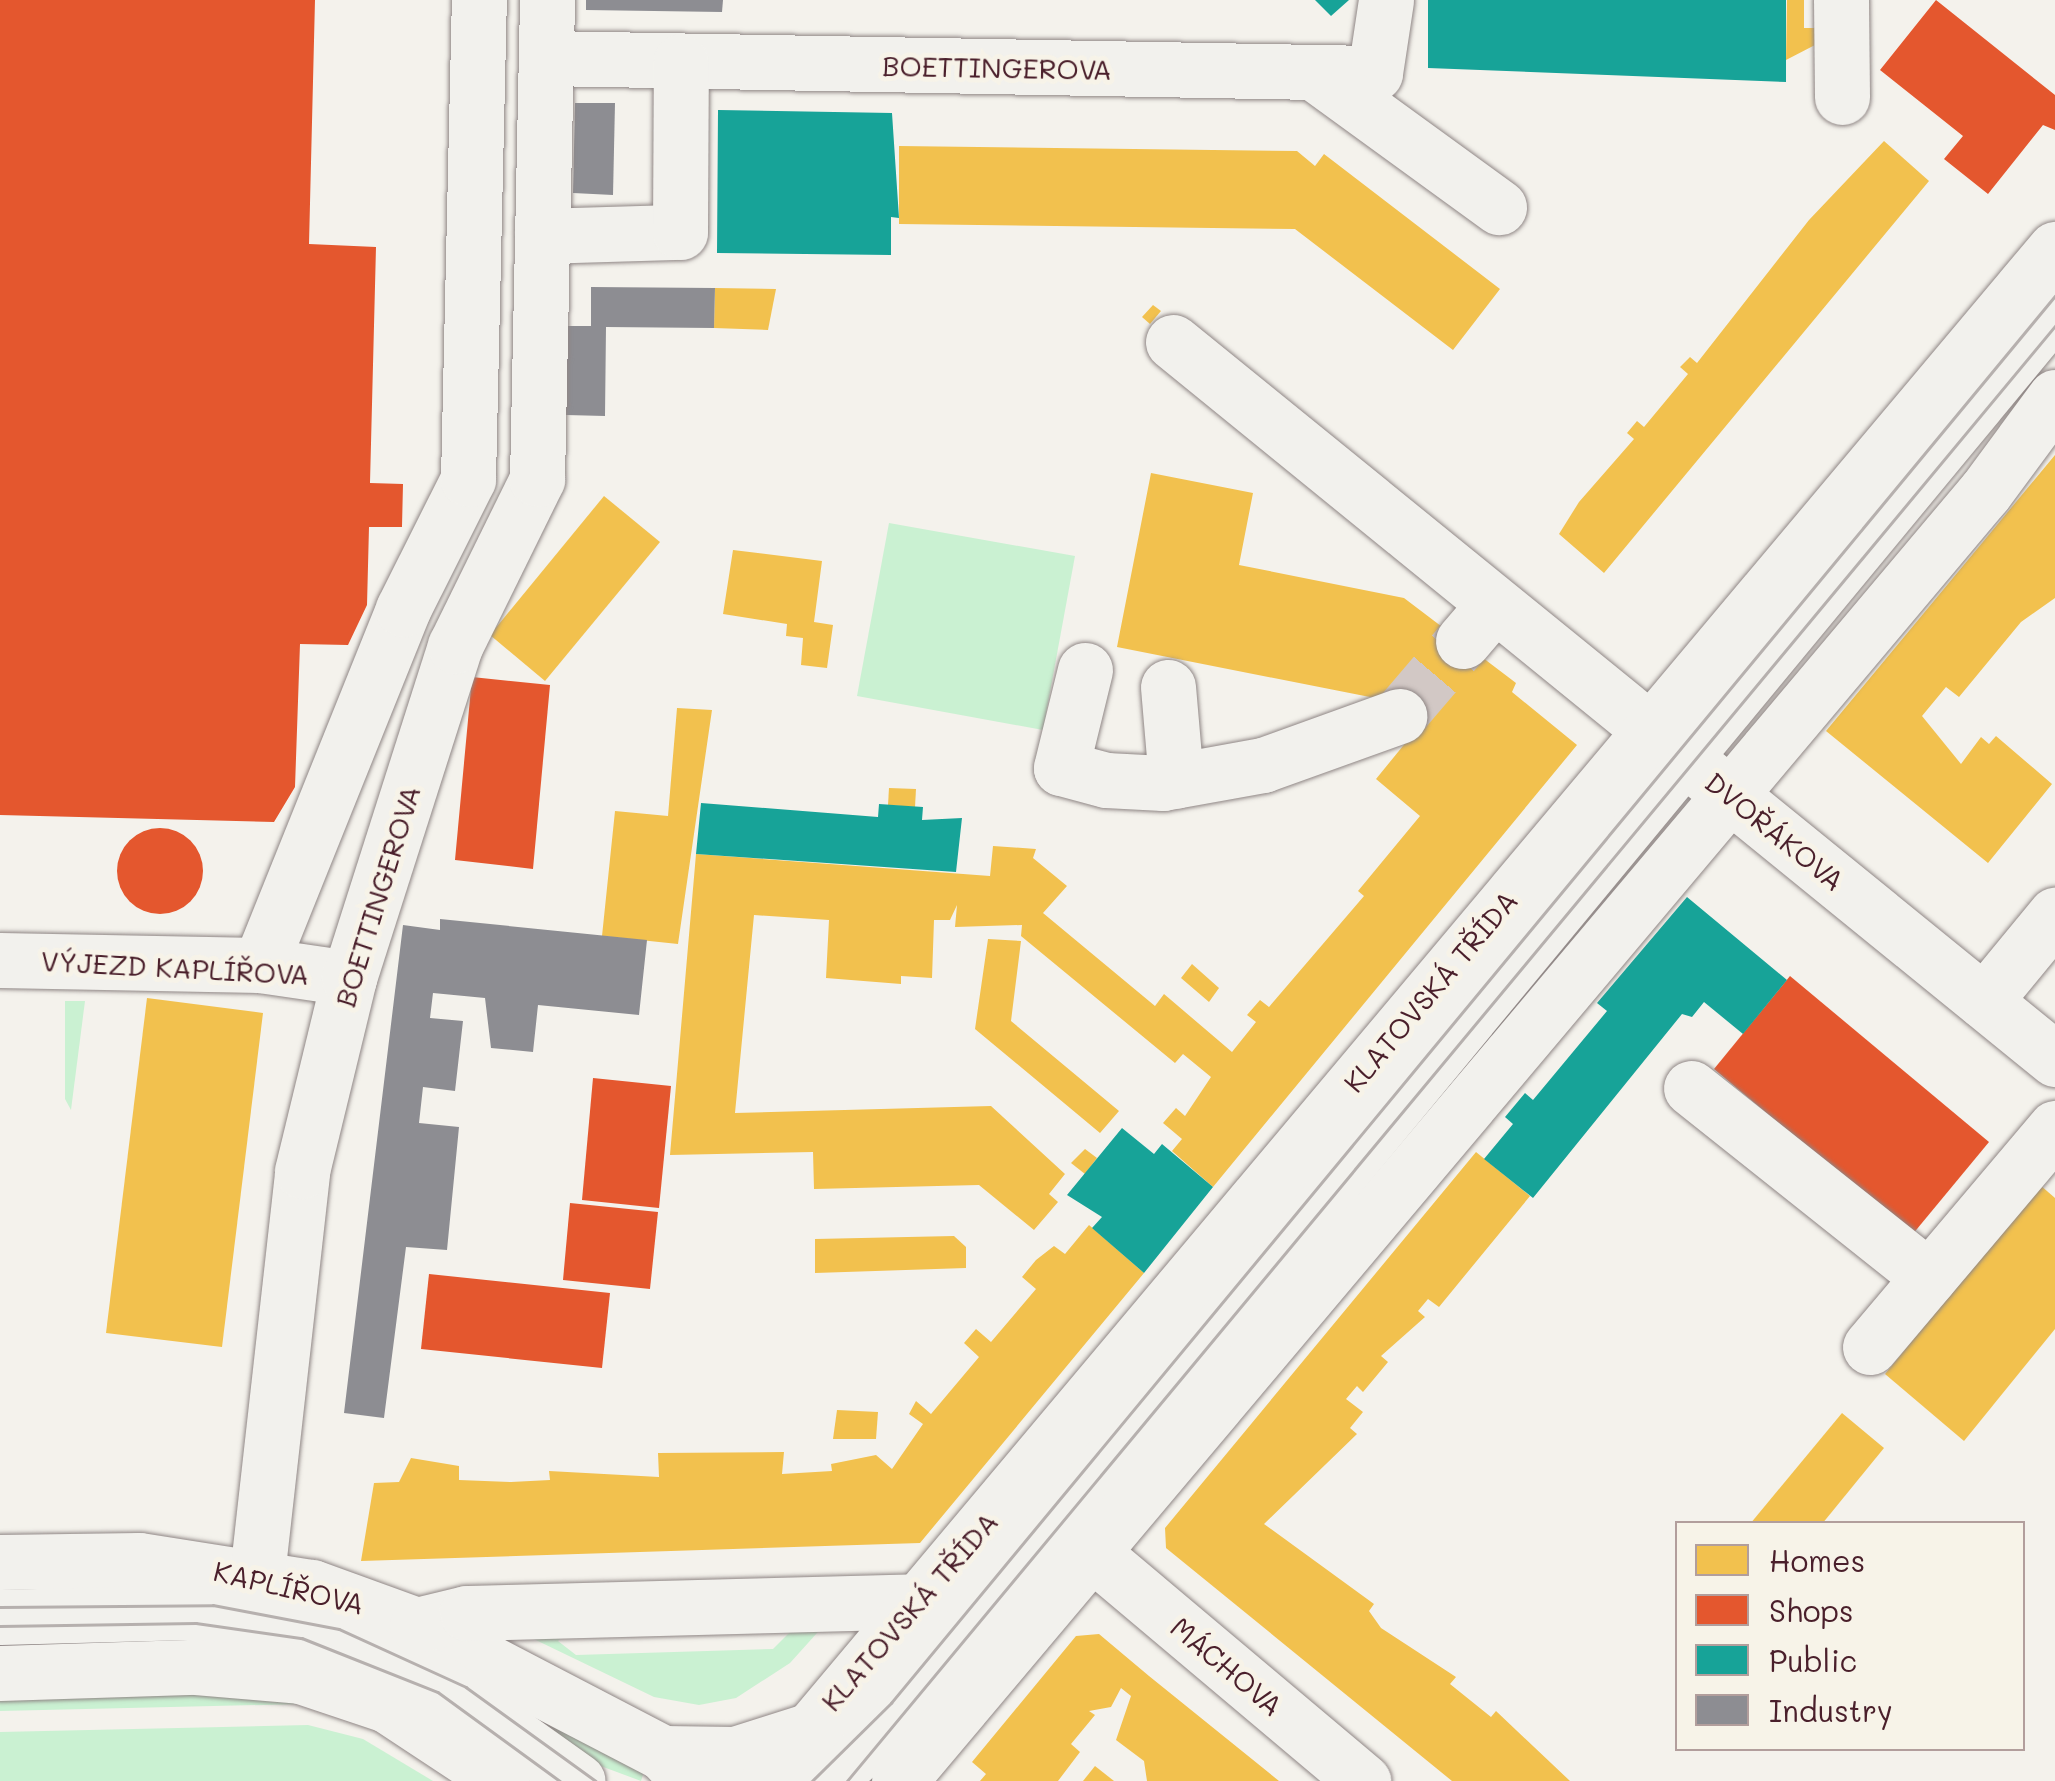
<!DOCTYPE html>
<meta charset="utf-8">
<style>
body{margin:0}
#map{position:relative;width:2055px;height:1781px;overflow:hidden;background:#f4f2ec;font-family:Mali,sans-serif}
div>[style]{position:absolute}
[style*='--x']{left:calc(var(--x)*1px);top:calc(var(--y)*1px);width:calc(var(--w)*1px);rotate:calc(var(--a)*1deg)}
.green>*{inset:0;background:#caf1d2}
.homes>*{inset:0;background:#f2c14e}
.shops>*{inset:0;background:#e4572e}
.round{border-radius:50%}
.public>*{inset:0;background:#17a398}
.industry>*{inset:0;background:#8d8d92}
.minor-tunnel>*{height:55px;margin-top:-27.5px;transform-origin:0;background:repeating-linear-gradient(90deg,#d2c8c5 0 55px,transparent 0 83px)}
.roads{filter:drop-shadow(0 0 2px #8f8685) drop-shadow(0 0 2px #8f8685)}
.minor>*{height:55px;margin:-27.5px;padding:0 27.5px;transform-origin:27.5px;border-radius:27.5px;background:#f2f1ed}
.major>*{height:55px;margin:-27.5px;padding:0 27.5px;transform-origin:27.5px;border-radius:27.5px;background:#f2f1ed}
.tram>*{height:2.5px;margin:-1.25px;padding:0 1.25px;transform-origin:1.25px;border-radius:1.25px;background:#b6b0ae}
span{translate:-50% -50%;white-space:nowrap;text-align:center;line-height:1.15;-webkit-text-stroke:10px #f7f3e8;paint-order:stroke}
.street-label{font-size:28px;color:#4a1f2b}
.legend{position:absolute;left:1675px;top:1521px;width:350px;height:230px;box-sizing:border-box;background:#f7f3e8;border:2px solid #b29e9c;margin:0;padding:12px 18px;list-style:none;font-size:30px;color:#4a1f2b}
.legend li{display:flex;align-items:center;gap:20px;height:50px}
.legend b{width:50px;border:2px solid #b29e9c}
</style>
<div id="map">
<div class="green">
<i style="clip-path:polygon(889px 523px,1075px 556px,1043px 730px,857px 696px)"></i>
<i style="clip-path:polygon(65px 1001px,85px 1001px,71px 1110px,65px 1099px)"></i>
<i style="clip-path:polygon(811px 1611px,835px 1613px,790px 1663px,736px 1698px,699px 1705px,654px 1697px,513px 1629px,570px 1630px,558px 1641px,576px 1655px,773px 1649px)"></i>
<i style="clip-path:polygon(168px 1680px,304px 1704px,0 1711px,0 1686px)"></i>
<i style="clip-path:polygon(511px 1699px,645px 1768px,641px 1781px,598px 1765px)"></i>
<i style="clip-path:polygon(308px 1725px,363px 1739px,433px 1781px,0 1781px,0 1732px)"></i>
</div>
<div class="homes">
<i style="clip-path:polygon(1787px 0,1804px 0,1804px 28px,1817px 28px,1815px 45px,1786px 60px)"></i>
<i style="clip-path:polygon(1884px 141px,1929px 181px,1604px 573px,1559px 534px,1579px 502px,1634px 439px,1627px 433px,1637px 421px,1644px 427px,1688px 374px,1680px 367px,1690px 357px,1697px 363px,1809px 220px)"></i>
<i style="clip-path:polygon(899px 146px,1297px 151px,1315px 166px,1324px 154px,1500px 289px,1453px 350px,1295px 229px,899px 224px)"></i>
<i style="clip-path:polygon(715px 288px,776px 289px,768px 330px,714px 328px)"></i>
<i style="clip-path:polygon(1153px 305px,1161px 311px,1150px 324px,1142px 317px)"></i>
<i style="clip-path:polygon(2055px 455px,2055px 598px,2021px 622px,1959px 697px,1946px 687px,1922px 716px,1961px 764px,1981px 737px,1989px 744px,1996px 736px,2052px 784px,1988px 863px,1826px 731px)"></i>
<i style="clip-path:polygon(1151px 473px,1253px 493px,1239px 565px,1404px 598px,1516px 683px,1512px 692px,1577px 745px,1213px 1187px,1172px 1151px,1182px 1139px,1163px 1123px,1176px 1108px,1185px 1116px,1211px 1077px,1183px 1054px,1175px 1063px,1021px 936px,1022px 925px,955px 927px,957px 905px,950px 920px,934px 920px,932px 978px,901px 976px,901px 984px,826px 978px,829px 920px,754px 915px,735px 1113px,991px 1106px,1065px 1174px,1049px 1194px,1058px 1202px,1034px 1230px,979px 1185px,814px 1189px,813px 1152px,670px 1155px,696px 854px,990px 876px,993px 846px,1036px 849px,1033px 858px,1067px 886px,1043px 913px,1155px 1006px,1164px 994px,1232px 1052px,1256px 1022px,1247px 1015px,1260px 1000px,1269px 1007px,1364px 896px,1358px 891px,1420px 816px,1376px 779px,1416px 730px,1380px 699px,1117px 647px)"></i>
<i style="clip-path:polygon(604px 496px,660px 542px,545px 681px,490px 635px)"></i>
<i style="clip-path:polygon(733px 550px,822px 561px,814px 622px,833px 625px,827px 668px,801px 665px,803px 638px,786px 636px,787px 624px,723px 614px)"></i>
<i style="clip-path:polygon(677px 708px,712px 710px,678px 944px,602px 936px,615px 811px,668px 816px)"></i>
<i style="clip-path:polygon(889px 788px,916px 789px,915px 807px,888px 805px)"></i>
<i style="clip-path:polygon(988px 939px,1021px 941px,1011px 1021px,1119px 1111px,1100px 1133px,975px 1029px)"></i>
<i style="clip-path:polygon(1192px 964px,1219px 988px,1209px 1002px,1181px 978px)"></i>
<i style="clip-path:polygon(147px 998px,263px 1013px,222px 1347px,106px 1333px)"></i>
<i style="clip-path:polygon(1085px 1149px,1097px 1158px,1085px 1174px,1071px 1163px)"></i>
<i style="clip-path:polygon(1476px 1152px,1530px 1196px,1439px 1307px,1428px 1299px,1418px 1311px,1425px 1317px,1381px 1356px,1388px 1362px,1363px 1392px,1357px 1386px,1346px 1399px,1363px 1412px,1350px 1428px,1357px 1434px,1264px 1524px,1374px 1604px,1369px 1611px,1381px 1628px,1456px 1677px,1450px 1684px,1491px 1717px,1496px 1711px,1570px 1781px,1452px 1781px,1166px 1548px,1165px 1528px)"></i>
<i style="clip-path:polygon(2040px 1185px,2055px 1198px,2055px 1329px,1964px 1441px,1885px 1374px)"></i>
<i style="clip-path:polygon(1089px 1225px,1144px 1273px,920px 1543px,361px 1561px,374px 1483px,399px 1482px,411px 1458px,459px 1466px,459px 1480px,511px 1482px,550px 1480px,549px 1471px,659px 1477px,658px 1453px,784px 1452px,782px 1474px,832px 1471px,831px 1464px,876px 1455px,892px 1469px,923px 1424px,909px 1414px,916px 1401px,931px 1414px,979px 1357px,964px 1343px,976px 1329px,991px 1342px,1036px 1289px,1022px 1277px,1036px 1260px,1054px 1246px,1065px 1254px)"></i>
<i style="clip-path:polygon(954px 1236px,966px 1247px,966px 1268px,815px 1273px,815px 1239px)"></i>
<i style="clip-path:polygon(837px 1410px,878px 1412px,876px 1439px,833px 1439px)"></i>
<i style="clip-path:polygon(1842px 1413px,1884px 1448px,1822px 1524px,1750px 1524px)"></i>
<i style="clip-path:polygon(1099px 1634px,1149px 1676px,1279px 1781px,1147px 1781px,1144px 1761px,1116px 1740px,1131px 1696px,1121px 1688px,1111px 1707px,1089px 1711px,1095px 1715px,1071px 1744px,1080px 1752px,1058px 1781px,980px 1781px,986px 1774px,972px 1762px,1076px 1636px)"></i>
<i style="clip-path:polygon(1095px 1766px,1114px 1781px,1083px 1781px)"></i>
</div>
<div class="shops">
<i style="clip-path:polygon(0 0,315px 0,309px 244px,376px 247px,370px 483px,403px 484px,402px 527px,369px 527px,367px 605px,348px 645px,300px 644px,295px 787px,274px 822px,0 815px)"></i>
<i style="clip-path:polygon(1936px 0,2055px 95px,2055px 130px,2043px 125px,1988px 194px,1944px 159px,1963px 136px,1880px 70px)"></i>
<i style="clip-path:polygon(472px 677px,550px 685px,533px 869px,455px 860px)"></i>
<i class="round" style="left:117px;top:828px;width:86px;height:86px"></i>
<i style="clip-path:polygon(1790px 976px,1989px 1142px,1912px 1235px,1714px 1069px)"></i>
<i style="clip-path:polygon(593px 1078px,671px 1086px,659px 1208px,582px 1200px)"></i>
<i style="clip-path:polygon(570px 1203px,658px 1212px,650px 1289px,563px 1280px)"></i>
<i style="clip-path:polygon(429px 1274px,610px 1293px,602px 1368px,421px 1349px)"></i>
</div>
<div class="public">
<i style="clip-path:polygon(1315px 0,1349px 0,1331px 16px)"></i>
<i style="clip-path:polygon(1428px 0,1786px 0,1786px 82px,1428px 68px)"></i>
<i style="clip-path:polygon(718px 110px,892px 113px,899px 218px,891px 217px,891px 255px,717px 253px)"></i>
<i style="clip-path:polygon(701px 803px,878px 817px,879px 804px,923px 807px,922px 820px,962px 818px,956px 872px,696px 854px)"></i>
<i style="clip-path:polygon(1687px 897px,1787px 980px,1743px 1034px,1704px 1002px,1692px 1017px,1682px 1014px,1533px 1198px,1484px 1159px,1513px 1124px,1505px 1117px,1525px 1093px,1533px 1100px,1607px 1011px,1597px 1003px)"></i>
<i style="clip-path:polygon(1122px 1128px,1154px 1154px,1162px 1144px,1213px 1187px,1144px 1273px,1092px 1228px,1102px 1217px,1067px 1195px)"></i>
</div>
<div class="industry">
<i style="clip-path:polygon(586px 0,723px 0,722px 12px,586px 10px)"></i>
<i style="clip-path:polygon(575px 103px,615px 103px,613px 195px,573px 193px)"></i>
<i style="clip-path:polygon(591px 287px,715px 288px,714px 328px,606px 327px,605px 416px,566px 415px,566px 326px,591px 326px)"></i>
<i style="clip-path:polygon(440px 919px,647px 940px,639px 1015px,538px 1005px,533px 1052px,491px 1048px,485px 998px,433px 993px,430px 1018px,463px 1021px,455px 1091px,423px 1087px,419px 1123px,459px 1127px,447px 1250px,406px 1247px,384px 1418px,344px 1413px,403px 925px,440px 930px)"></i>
</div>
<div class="minor-tunnel">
<i style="--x:1399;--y:716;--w:99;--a:-49.5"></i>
</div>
<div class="roads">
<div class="minor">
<i style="--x:1841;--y:0;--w:97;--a:89.4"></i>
<i style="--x:546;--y:58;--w:829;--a:1.04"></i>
<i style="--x:1375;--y:73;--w:74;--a:-81.4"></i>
<i style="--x:1313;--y:72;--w:230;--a:36"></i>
<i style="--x:542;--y:236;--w:138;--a:-1.7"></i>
<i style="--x:680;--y:232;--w:170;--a:-89.7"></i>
<i style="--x:1173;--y:342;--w:1137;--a:39.11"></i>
<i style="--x:1463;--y:641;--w:46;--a:-49.4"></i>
<i style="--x:1085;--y:670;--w:101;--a:103.8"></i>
<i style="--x:1061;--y:768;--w:47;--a:14.9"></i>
<i style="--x:1106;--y:780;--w:57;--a:3"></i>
<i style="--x:1163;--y:783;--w:102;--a:-10.2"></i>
<i style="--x:1263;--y:765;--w:145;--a:-19.8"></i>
<i style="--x:1168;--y:687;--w:94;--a:85.1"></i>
<i style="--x:0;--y:960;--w:260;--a:1.1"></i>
<i style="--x:260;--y:965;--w:90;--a:8.3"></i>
<i style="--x:260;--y:965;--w:384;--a:-68.1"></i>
<i style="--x:403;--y:609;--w:145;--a:-63.4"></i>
<i style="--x:468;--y:479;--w:479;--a:-88.7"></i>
<i style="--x:1984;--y:1001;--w:112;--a:-50.5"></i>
<i style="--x:1691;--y:1088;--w:304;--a:38.5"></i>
<i style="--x:1870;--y:1347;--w:287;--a:-49.8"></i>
<i style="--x:1091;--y:1552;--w:356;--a:40.1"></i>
<i style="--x:0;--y:1562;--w:139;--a:-0.8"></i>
<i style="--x:139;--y:1560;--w:175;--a:8.9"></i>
<i style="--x:312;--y:1587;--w:112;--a:19.9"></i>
<i style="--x:417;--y:1625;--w:277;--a:27.5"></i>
<i style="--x:663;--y:1753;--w:72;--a:0.8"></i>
<i style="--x:735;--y:1754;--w:72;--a:-17.7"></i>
<i style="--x:257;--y:1575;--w:406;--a:-83.6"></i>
<i style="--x:302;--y:1171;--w:199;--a:-76.3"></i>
<i style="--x:349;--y:978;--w:349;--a:-72.3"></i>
<i style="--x:455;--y:646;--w:186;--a:-63.8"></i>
<i style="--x:537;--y:479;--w:479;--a:-88.8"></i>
<i style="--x:0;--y:1617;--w:188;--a:-1.5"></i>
<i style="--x:188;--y:1612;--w:122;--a:8.9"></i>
<i style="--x:309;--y:1631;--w:129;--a:20.4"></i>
<i style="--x:430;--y:1676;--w:181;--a:35.4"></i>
<i style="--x:417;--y:1625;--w:51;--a:-13.5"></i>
<i style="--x:467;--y:1613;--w:452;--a:-1.5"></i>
<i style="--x:0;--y:1673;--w:196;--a:-1.8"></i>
<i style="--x:196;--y:1667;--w:104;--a:4.9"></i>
<i style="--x:300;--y:1676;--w:92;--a:18.4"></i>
<i style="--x:387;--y:1705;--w:138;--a:33.5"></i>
<i style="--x:827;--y:1781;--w:57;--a:-42.1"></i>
<i style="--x:869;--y:1743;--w:1861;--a:-50.41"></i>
</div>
<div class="major">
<i style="--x:663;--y:1753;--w:38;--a:47"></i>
<i style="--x:768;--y:1781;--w:2001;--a:-49.97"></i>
<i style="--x:899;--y:1781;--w:1686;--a:-49.89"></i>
<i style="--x:1985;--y:492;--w:118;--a:-53.6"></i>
</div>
</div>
<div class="tram">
<i style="--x:0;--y:1607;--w:213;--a:-0.5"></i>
<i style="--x:213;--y:1605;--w:128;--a:10.8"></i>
<i style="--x:339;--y:1629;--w:140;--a:24.5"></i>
<i style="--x:466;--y:1687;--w:160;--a:35.9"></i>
<i style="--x:0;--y:1626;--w:196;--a:-0.9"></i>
<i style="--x:196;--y:1623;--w:107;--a:8.1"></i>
<i style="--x:302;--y:1638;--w:146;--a:21.7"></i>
<i style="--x:438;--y:1692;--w:151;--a:36.1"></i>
<i style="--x:812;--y:1781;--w:111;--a:-44.6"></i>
<i style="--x:891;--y:1703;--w:1826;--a:-50.4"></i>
<i style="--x:847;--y:1781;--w:1891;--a:-50.3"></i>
</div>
<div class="street-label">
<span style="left:997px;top:67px;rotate:1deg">BOETTINGEROVA</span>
<span style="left:1775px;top:831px;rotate:39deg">DVOŘÁKOVA</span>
<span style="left:377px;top:896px;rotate:-73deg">BOETTINGEROVA</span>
<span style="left:175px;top:967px;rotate:3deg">VÝJEZD KAPLÍŘOVA</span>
<span style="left:1430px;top:991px;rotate:-50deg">KLATOVSKÁ TŘÍDA</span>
<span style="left:289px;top:1587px;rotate:13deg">KAPLÍŘOVA</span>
<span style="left:909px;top:1611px;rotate:-49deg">KLATOVSKÁ TŘÍDA</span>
<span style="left:1227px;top:1666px;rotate:40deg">MÁCHOVA</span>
</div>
<ul class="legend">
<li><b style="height:28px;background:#f2c14e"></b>Homes</li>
<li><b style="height:28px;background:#e4572e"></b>Shops</li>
<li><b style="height:28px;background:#17a398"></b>Public</li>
<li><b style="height:28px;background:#8d8d92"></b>Industry</li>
</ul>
</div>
